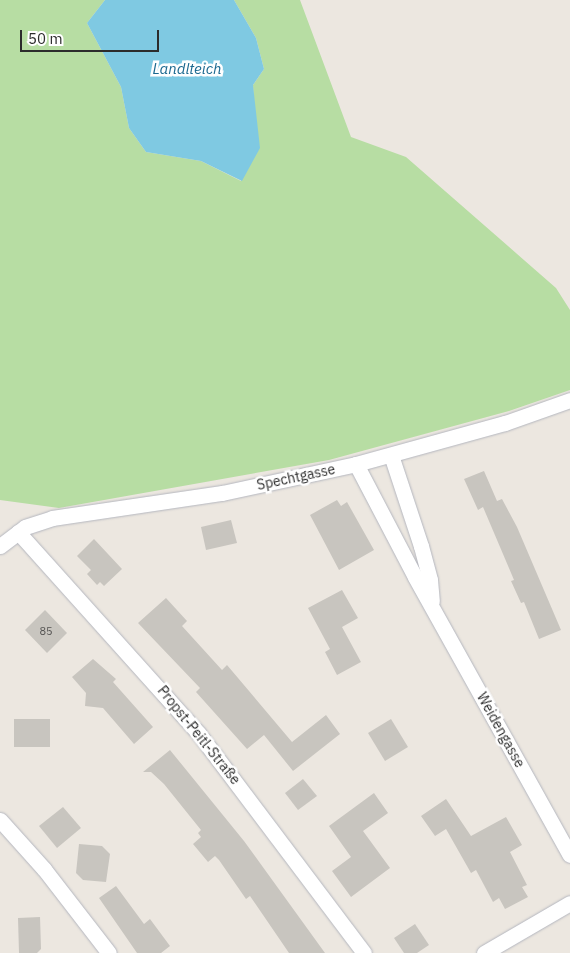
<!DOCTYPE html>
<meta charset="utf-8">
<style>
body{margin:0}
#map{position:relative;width:570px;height:953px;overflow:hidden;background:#ece7e0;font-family:"IBM Plex Sans",sans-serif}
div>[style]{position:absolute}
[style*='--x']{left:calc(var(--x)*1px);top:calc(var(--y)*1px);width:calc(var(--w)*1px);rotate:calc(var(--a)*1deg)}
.green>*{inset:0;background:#b7dda3}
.water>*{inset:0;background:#7fc9e2}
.building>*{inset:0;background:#c8c5bf}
.roads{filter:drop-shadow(0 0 1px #b4b6be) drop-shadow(0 0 1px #b4b6be)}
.street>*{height:15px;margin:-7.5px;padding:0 7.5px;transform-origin:7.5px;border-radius:7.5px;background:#fff}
span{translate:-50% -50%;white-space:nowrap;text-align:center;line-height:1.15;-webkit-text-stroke:5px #fff;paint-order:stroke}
.number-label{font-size:11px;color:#535251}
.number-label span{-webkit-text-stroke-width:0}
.street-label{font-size:14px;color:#2c2c2c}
.water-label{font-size:15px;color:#1c6990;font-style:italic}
.scale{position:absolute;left:20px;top:30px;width:139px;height:22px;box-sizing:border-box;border:2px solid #2c2c2c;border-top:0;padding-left:6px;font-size:15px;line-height:18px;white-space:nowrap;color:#2c2c2c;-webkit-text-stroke:4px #fff;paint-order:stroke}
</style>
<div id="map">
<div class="green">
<i style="clip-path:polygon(0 0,105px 0,87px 23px,121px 87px,129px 128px,146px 152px,201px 161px,241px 181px,254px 111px,253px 85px,264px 69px,256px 38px,234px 0,300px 0,351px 137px,406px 157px,556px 288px,570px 310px,570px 390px,509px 411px,329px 460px,59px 508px,0 500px)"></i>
</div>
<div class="water">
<i style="clip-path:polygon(105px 0,234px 0,256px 38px,264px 69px,253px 85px,260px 148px,242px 181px,201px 161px,146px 152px,129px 128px,121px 87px,87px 23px)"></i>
</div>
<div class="building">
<i style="clip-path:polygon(484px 471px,497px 501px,502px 499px,517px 527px,561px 630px,539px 639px,524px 602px,521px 603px,511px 581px,514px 580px,483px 507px,478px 510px,464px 479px)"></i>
<i style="clip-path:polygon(337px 500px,341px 506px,347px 502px,374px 550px,339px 570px,310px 515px)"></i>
<i style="clip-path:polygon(231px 520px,237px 543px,206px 550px,201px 527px)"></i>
<i style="clip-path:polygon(94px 539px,122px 569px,104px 586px,100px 582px,97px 585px,87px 574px,91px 570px,77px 556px)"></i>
<i style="clip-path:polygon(342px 590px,358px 618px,342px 627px,361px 662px,337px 675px,325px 652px,330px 649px,308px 608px)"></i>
<i style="clip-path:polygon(166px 598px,187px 621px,182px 626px,222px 670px,227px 665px,292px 742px,326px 715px,340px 734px,293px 771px,264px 735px,247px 749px,196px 692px,200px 688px,138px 623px)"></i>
<i style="clip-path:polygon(45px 610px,67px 633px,47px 653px,25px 630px)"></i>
<i style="clip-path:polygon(93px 659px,116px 679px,113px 682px,153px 727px,134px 744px,103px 708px,85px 706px,86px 693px,72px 677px)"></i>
<i style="clip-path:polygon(14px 719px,50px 719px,50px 747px,14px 747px)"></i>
<i style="clip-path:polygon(391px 719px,408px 747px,385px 761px,368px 733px)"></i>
<i style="clip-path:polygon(170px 750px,244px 841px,325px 953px,289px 953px,250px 896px,246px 899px,219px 860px,215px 856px,208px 862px,193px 844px,201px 837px,198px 833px,201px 830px,164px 784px,151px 772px,143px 772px)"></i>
<i style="clip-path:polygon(303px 779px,317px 796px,298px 810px,285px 793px)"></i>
<i style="clip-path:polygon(374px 793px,388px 813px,363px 831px,390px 868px,351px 897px,332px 871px,351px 857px,329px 826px)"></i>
<i style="clip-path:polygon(446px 799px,471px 836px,506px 817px,522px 845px,510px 852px,527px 885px,522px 887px,528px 897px,505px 909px,499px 898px,493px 902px,476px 870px,471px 873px,446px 829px,435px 836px,421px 816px)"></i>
<i style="clip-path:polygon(63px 807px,81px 828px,57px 848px,39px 826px)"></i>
<i style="clip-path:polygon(79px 844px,102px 846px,110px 854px,106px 882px,83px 880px,76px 873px)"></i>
<i style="clip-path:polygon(116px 886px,144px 924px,150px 919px,170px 946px,161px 953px,137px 953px,99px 898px)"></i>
<i style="clip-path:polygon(40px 917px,41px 949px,37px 953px,19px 953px,18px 918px)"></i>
<i style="clip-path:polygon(415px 924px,429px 945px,417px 953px,404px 953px,394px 938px)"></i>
</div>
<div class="roads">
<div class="street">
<i style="--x:391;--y:455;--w:96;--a:71.8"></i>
<i style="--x:421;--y:546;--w:35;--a:75"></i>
<i style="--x:430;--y:580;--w:21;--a:85"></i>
<i style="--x:356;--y:464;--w:127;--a:62.4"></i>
<i style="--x:415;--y:577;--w:318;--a:60.9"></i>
<i style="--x:18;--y:532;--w:271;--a:48.1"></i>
<i style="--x:199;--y:734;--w:274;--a:53"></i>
<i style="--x:0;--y:546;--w:31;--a:-37"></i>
<i style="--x:25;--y:527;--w:28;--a:-18"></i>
<i style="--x:52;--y:518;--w:172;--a:-8.4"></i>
<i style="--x:222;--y:493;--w:137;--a:-12.2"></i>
<i style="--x:356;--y:464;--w:155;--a:-15.4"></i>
<i style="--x:505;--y:423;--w:69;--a:-19.5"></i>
<i style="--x:0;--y:820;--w:66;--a:48.1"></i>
<i style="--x:44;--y:869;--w:106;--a:52.3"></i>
<i style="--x:484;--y:953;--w:99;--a:-30.2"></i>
</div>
</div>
<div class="number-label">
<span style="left:46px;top:631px">85</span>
</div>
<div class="street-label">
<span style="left:296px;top:477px;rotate:-12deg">Spechtgasse</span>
<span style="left:501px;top:730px;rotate:61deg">Weidengasse</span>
<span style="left:199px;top:735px;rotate:51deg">Propst-Peitl-Straße</span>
</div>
<div class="water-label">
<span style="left:187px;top:69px">Landlteich</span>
</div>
<div class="scale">50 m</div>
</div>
